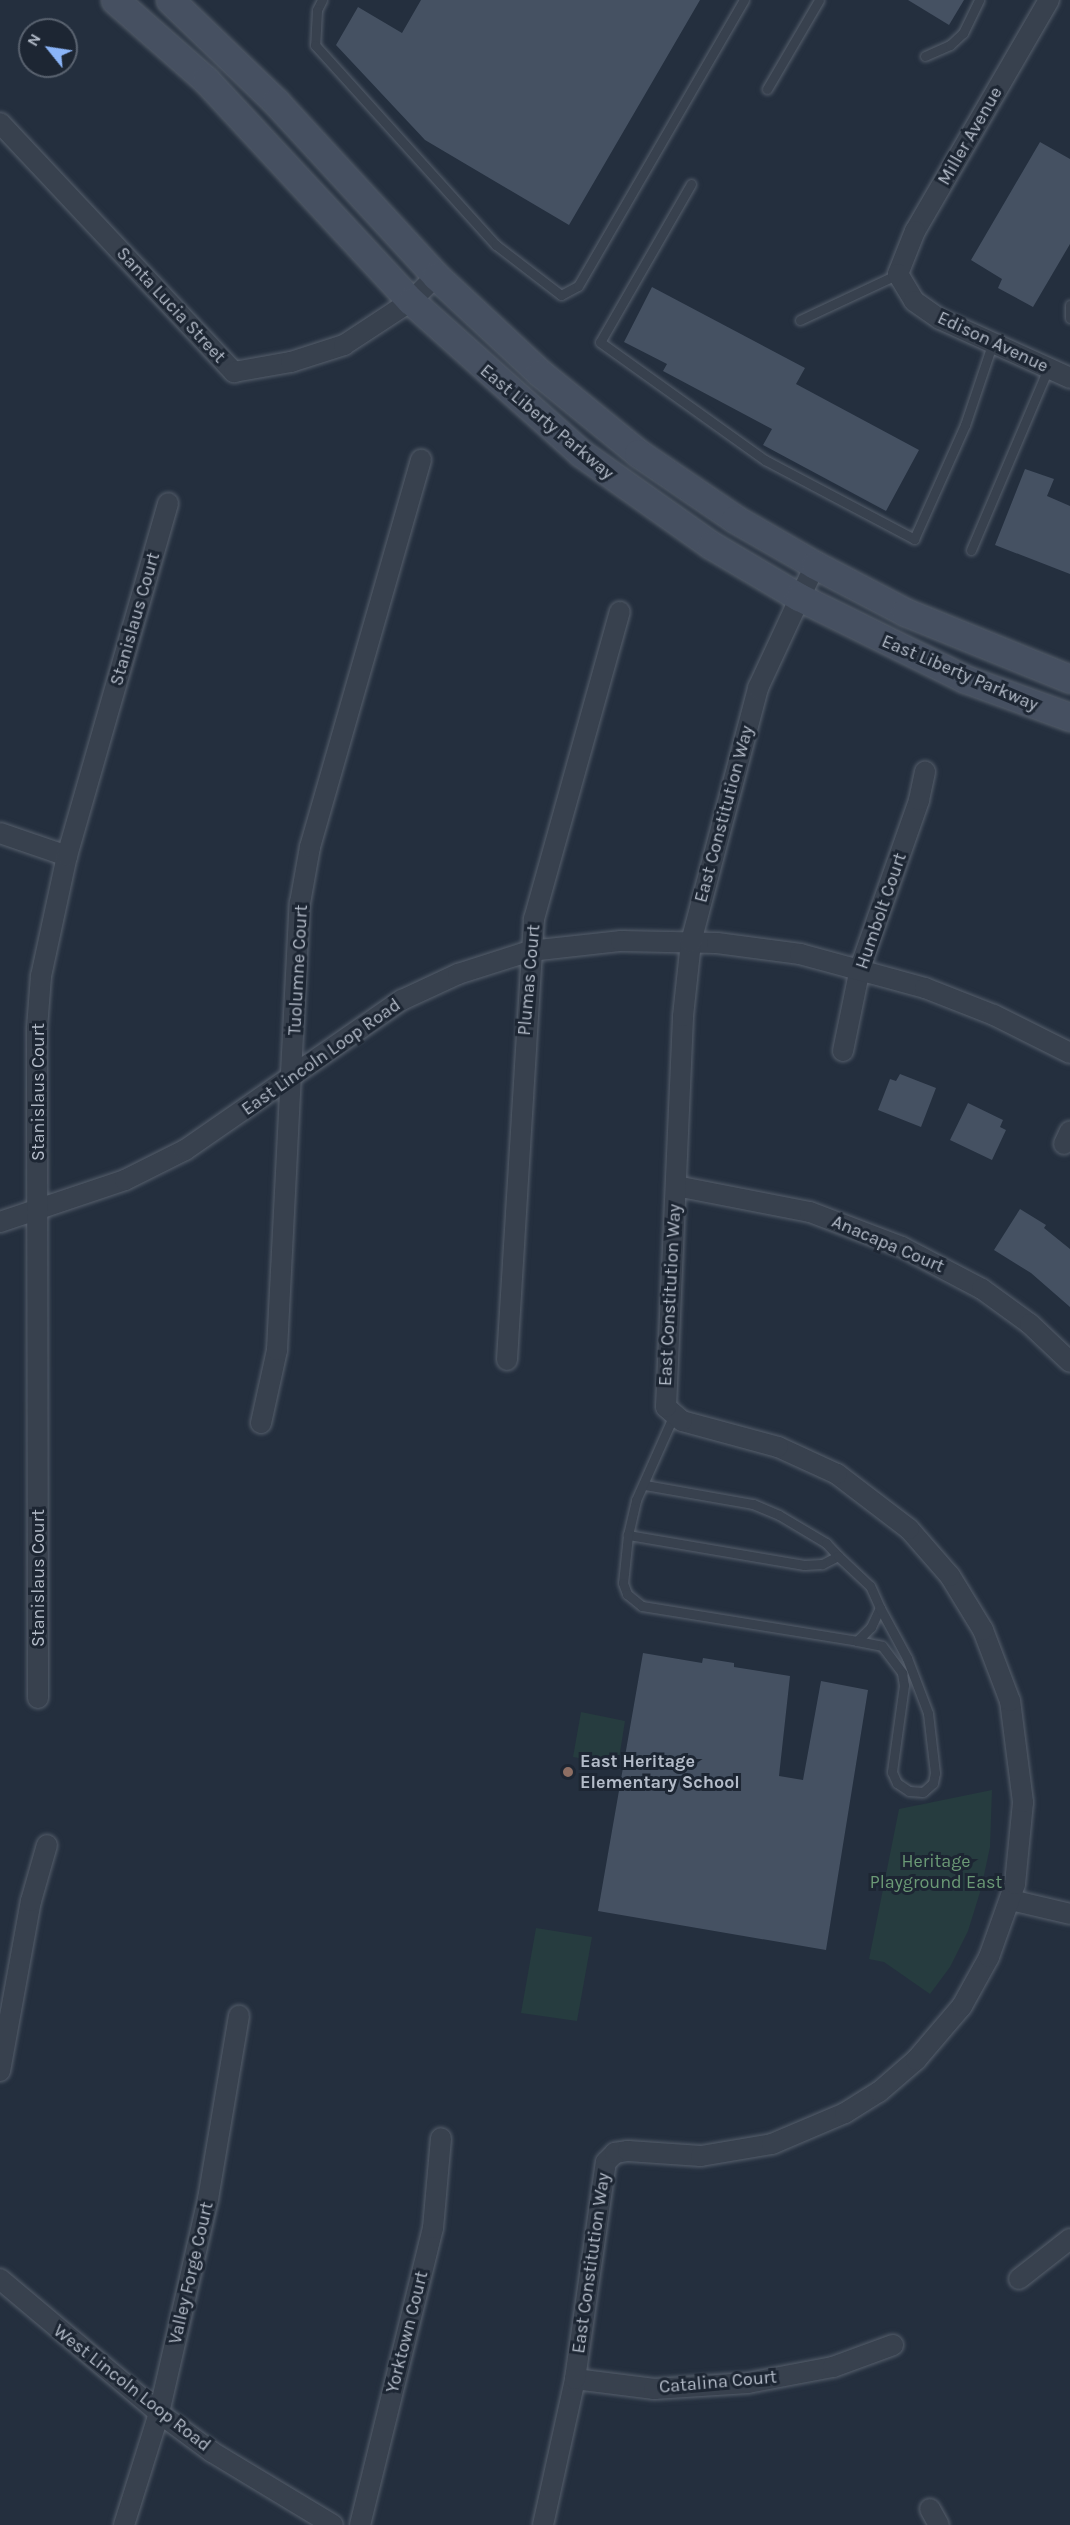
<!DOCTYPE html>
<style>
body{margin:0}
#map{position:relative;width:1070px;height:2525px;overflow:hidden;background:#242f3e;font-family:Karla,sans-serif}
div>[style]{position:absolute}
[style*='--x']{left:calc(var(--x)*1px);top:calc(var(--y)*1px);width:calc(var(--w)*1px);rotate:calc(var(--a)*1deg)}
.green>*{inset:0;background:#263c3f}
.building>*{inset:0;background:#455162}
.roads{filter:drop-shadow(0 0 2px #565f6c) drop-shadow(0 0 2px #565f6c)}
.lane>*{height:9px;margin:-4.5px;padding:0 4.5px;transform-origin:4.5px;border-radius:4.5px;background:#38414e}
.street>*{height:20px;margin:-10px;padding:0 10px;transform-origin:10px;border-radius:10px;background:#38414e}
.secondary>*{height:27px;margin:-13.5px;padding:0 13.5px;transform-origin:13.5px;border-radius:13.5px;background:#465061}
.dots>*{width:16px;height:16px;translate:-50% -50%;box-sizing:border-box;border:3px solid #1d2633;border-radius:50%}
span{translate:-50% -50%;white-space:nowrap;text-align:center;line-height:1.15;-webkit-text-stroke:6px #1d2633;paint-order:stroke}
.street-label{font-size:18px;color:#b4bcc9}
.poi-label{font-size:18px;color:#b4bcc9;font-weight:700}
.left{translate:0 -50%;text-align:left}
.park-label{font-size:18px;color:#6b9a76}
.north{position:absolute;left:18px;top:18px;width:60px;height:60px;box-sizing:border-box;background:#1d2633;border:2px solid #59626f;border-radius:50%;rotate:300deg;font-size:16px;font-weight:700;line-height:24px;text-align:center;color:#b4bcc9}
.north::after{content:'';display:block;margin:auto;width:21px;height:27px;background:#8ab4f8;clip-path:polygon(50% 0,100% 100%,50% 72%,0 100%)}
</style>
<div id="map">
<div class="green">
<i style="clip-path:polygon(581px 1712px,625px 1721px,618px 1765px,573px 1757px)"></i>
<i style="clip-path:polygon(992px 1790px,990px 1847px,981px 1889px,968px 1931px,950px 1967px,930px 1994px,884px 1962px,869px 1959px,899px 1809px)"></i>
<i style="clip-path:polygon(536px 1928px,592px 1937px,577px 2021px,521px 2013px)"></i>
</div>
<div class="building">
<i style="clip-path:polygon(421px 0,700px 0,569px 225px,425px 140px,336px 45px,358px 7px,402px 33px)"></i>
<i style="clip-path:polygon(908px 0,964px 0,949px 25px)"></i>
<i style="clip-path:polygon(1040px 142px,1070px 159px,1070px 244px,1033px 307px,998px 288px,1002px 279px,971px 260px)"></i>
<i style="clip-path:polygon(652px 287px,805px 368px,796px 384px,919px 450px,886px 511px,763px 445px,772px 429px,663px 371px,667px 364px,624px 342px)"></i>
<i style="clip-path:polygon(1025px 469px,1054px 479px,1047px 496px,1070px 506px,1070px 574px,995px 545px)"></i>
<i style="clip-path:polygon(900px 1074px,936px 1088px,921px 1127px,878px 1110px,890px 1079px,896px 1081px)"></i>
<i style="clip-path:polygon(968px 1103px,1003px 1120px,1000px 1127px,1006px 1130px,992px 1160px,950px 1140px)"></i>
<i style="clip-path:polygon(1020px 1209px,1046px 1225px,1044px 1228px,1070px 1249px,1070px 1307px,1031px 1273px,994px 1250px)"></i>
<i style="clip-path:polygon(643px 1653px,702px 1663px,703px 1658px,734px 1663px,734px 1667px,790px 1676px,779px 1776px,803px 1780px,821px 1681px,868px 1690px,826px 1950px,598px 1911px)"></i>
</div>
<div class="roads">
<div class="lane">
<i style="--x:322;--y:0;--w:11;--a:117"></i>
<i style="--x:317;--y:10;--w:35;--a:93"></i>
<i style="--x:315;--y:45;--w:270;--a:47.9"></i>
<i style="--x:496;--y:245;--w:82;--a:37.6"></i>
<i style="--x:561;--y:295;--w:19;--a:-28"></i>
<i style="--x:578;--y:286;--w:331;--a:-59.9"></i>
<i style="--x:925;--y:56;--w:27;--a:-24"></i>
<i style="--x:950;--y:45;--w:18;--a:-43"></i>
<i style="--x:963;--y:33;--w:37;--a:-64"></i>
<i style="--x:767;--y:89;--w:103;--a:-59.7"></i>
<i style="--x:691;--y:184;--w:182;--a:119.9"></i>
<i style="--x:600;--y:342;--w:203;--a:35.6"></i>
<i style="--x:765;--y:460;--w:169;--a:27.9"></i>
<i style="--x:914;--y:539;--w:125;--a:-65.9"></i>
<i style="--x:965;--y:425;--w:84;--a:-71.4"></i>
<i style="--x:1070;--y:305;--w:13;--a:90"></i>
<i style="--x:800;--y:320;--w:108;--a:-25.1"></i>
<i style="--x:971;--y:550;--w:197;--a:-67"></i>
<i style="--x:645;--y:1485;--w:110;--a:10"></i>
<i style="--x:753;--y:1504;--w:28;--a:23"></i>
<i style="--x:779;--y:1515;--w:55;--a:30.8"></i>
<i style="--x:826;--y:1543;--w:18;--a:47"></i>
<i style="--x:838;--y:1556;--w:18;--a:153"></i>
<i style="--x:822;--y:1564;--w:18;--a:177"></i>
<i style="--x:804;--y:1565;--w:179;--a:-170.3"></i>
<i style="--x:628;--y:1535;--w:36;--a:-77"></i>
<i style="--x:636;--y:1500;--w:91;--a:-66"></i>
<i style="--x:628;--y:1535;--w:48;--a:95.9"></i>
<i style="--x:623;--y:1583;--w:12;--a:70"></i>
<i style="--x:627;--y:1594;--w:19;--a:39"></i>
<i style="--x:642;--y:1606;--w:218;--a:9.2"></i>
<i style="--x:857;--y:1641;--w:20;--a:-45"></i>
<i style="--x:871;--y:1627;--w:21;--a:-65"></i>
<i style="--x:880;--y:1608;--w:24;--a:-114"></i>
<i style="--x:870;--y:1586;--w:44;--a:-136.8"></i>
<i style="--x:857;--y:1641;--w:25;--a:11"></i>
<i style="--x:882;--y:1646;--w:34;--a:53"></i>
<i style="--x:902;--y:1673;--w:12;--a:81"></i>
<i style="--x:904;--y:1685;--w:88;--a:97.9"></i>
<i style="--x:892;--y:1772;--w:12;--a:66"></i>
<i style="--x:897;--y:1783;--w:14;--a:34"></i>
<i style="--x:909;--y:1791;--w:14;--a:4"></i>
<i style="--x:923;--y:1792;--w:13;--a:-42"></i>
<i style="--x:933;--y:1783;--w:10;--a:-79"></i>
<i style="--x:935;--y:1773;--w:60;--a:-96.7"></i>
<i style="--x:928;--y:1713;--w:59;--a:-110.9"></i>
<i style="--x:907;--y:1658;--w:57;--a:-118.4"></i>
</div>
<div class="street">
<i style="--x:1049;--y:0;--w:267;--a:120.1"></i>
<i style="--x:915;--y:231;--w:46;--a:111.6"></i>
<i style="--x:898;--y:274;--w:31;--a:59"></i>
<i style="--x:914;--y:301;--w:32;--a:35"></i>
<i style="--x:940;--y:319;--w:143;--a:24.4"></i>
<i style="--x:0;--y:123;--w:342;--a:46.8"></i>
<i style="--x:234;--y:372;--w:58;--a:-10"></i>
<i style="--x:291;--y:362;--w:56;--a:-17.8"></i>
<i style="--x:344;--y:345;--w:80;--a:-33.3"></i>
<i style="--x:411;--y:301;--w:35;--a:-45"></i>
<i style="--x:0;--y:833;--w:71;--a:18.9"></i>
<i style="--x:843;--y:1051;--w:85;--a:-78.4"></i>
<i style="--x:860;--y:968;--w:178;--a:-70.6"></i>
<i style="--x:919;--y:800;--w:29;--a:-78"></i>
<i style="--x:1064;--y:1144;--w:14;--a:-65"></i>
<i style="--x:676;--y:1186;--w:136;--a:11"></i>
<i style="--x:810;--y:1212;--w:98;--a:20.8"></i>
<i style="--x:902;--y:1247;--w:90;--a:27.7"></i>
<i style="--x:982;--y:1289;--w:59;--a:36.1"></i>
<i style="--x:1030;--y:1324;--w:55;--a:43.5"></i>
<i style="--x:0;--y:1222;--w:132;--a:-18.6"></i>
<i style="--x:125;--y:1180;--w:67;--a:-26.6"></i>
<i style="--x:185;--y:1150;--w:264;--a:-34.7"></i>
<i style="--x:402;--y:1000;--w:62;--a:-24.9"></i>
<i style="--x:458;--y:974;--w:76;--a:-17.7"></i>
<i style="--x:530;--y:951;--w:92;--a:-6.3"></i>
<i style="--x:621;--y:941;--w:96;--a:1.2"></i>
<i style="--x:717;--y:943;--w:84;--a:7.5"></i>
<i style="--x:800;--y:954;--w:130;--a:15.2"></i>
<i style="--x:925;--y:988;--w:74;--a:21.4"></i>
<i style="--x:994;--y:1015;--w:85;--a:26.6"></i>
<i style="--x:507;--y:1360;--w:442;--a:-86.5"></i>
<i style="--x:534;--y:919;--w:319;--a:-74.4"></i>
<i style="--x:261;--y:1423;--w:75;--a:-77.6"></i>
<i style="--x:277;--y:1350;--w:448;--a:-87.1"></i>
<i style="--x:300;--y:903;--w:57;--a:-79.9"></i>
<i style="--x:310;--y:847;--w:403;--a:-74"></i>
<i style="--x:38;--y:1698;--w:670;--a:-90.09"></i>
<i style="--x:37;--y:1028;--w:52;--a:-85.6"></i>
<i style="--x:41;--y:976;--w:123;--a:-77.8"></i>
<i style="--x:67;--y:856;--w:367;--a:-74"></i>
<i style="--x:1011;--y:1900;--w:61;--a:13.3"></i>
<i style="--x:0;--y:2071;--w:173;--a:-79.7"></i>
<i style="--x:31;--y:1901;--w:58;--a:-74.1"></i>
<i style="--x:0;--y:2279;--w:208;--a:40.1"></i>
<i style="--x:159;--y:2413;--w:66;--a:36.3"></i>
<i style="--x:212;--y:2452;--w:141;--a:31.1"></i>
<i style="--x:1019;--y:2279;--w:65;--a:-38.1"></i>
<i style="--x:575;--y:2379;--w:80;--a:7.2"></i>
<i style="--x:654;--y:2389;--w:94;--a:-3.7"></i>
<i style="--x:748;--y:2383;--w:86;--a:-10.7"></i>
<i style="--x:833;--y:2367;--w:64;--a:-20.1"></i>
<i style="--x:930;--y:2509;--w:18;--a:61"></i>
<i style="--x:124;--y:2525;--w:117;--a:-72.6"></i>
<i style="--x:159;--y:2413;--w:220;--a:-77.1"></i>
<i style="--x:208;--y:2199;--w:186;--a:-80.4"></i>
<i style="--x:360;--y:2525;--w:306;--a:-76.2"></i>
<i style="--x:433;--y:2228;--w:90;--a:-84.9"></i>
<i style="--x:543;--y:2525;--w:149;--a:-77.6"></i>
<i style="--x:575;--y:2379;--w:219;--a:-81.9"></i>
<i style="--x:606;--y:2162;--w:13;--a:-45"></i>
<i style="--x:615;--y:2153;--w:13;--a:-9"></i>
<i style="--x:628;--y:2151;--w:73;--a:3.9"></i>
<i style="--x:701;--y:2156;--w:72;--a:-9.6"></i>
<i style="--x:772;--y:2144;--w:79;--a:-23"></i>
<i style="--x:845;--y:2113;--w:40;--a:-32"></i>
<i style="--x:879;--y:2092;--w:49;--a:-40.9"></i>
<i style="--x:916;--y:2060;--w:71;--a:-49.6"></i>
<i style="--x:962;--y:2006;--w:56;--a:-61.1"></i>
<i style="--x:989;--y:1957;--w:77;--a:-70.4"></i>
<i style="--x:1015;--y:1884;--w:82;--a:-84.4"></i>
<i style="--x:1023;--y:1802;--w:102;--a:-97.3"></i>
<i style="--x:1010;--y:1701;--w:76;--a:-110.8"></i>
<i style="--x:983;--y:1630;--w:63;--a:-121.4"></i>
<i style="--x:950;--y:1576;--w:62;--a:-131.1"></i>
<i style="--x:909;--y:1529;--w:91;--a:-142.6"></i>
<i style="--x:837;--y:1474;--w:65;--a:-155.4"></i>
<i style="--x:778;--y:1447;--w:99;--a:-164.8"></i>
<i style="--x:682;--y:1421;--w:21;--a:-139"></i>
<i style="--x:666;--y:1407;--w:391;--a:-87.5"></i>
<i style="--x:683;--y:1016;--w:74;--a:-83.8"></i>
<i style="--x:691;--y:942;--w:263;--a:-75.2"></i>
<i style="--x:758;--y:688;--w:136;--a:-65.1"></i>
</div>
<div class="secondary">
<i style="--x:115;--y:0;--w:121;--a:41.3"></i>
<i style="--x:206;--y:80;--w:301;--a:47.2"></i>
<i style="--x:411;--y:301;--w:228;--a:41.8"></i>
<i style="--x:581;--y:453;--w:159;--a:35.3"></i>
<i style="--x:711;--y:545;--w:102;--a:30.6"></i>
<i style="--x:799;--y:597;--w:185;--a:26.3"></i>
<i style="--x:965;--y:679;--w:112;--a:19.9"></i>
<i style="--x:170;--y:0;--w:147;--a:43.9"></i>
<i style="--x:276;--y:102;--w:236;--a:47.4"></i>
<i style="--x:436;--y:276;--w:142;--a:43"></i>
<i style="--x:540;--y:373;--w:127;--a:39.2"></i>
<i style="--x:638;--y:453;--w:117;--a:34.2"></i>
<i style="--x:735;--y:519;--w:92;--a:29.9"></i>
<i style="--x:815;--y:565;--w:102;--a:27.6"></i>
<i style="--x:905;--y:612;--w:178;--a:22.1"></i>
</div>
</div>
<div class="dots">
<i style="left:568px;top:1772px;background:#8d6e63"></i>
</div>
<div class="street-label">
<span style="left:970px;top:136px;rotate:-60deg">Miller Avenue</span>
<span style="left:171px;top:305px;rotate:47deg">Santa Lucia Street</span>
<span style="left:993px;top:342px;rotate:25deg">Edison Avenue</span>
<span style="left:547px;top:422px;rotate:40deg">East Liberty Parkway</span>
<span style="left:135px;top:619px;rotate:-74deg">Stanislaus Court</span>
<span style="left:960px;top:673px;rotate:23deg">East Liberty Parkway</span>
<span style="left:724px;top:814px;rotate:-75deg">East Constitution Way</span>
<span style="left:881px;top:911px;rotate:-71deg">Humbolt Court</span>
<span style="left:298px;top:970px;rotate:-87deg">Tuolumne Court</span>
<span style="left:529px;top:980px;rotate:-85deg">Plumas Court</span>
<span style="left:321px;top:1057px;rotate:-35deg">East Lincoln Loop Road</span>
<span style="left:38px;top:1092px;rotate:-90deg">Stanislaus Court</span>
<span style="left:888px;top:1244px;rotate:23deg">Anacapa Court</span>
<span style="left:670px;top:1295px;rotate:-87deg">East Constitution Way</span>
<span style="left:38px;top:1578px;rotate:-90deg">Stanislaus Court</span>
<span style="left:591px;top:2263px;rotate:-82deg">East Constitution Way</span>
<span style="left:191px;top:2273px;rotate:-77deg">Valley Forge Court</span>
<span style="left:407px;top:2332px;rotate:-76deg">Yorktown Court</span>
<span style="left:718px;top:2382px;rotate:-5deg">Catalina Court</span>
<span style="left:132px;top:2388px;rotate:38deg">West Lincoln Loop Road</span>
</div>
<div class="poi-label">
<span class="left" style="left:580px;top:1772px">East Heritage<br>Elementary School</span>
</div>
<div class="park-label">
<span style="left:936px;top:1872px">Heritage<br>Playground East</span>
</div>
<div class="north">N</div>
</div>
